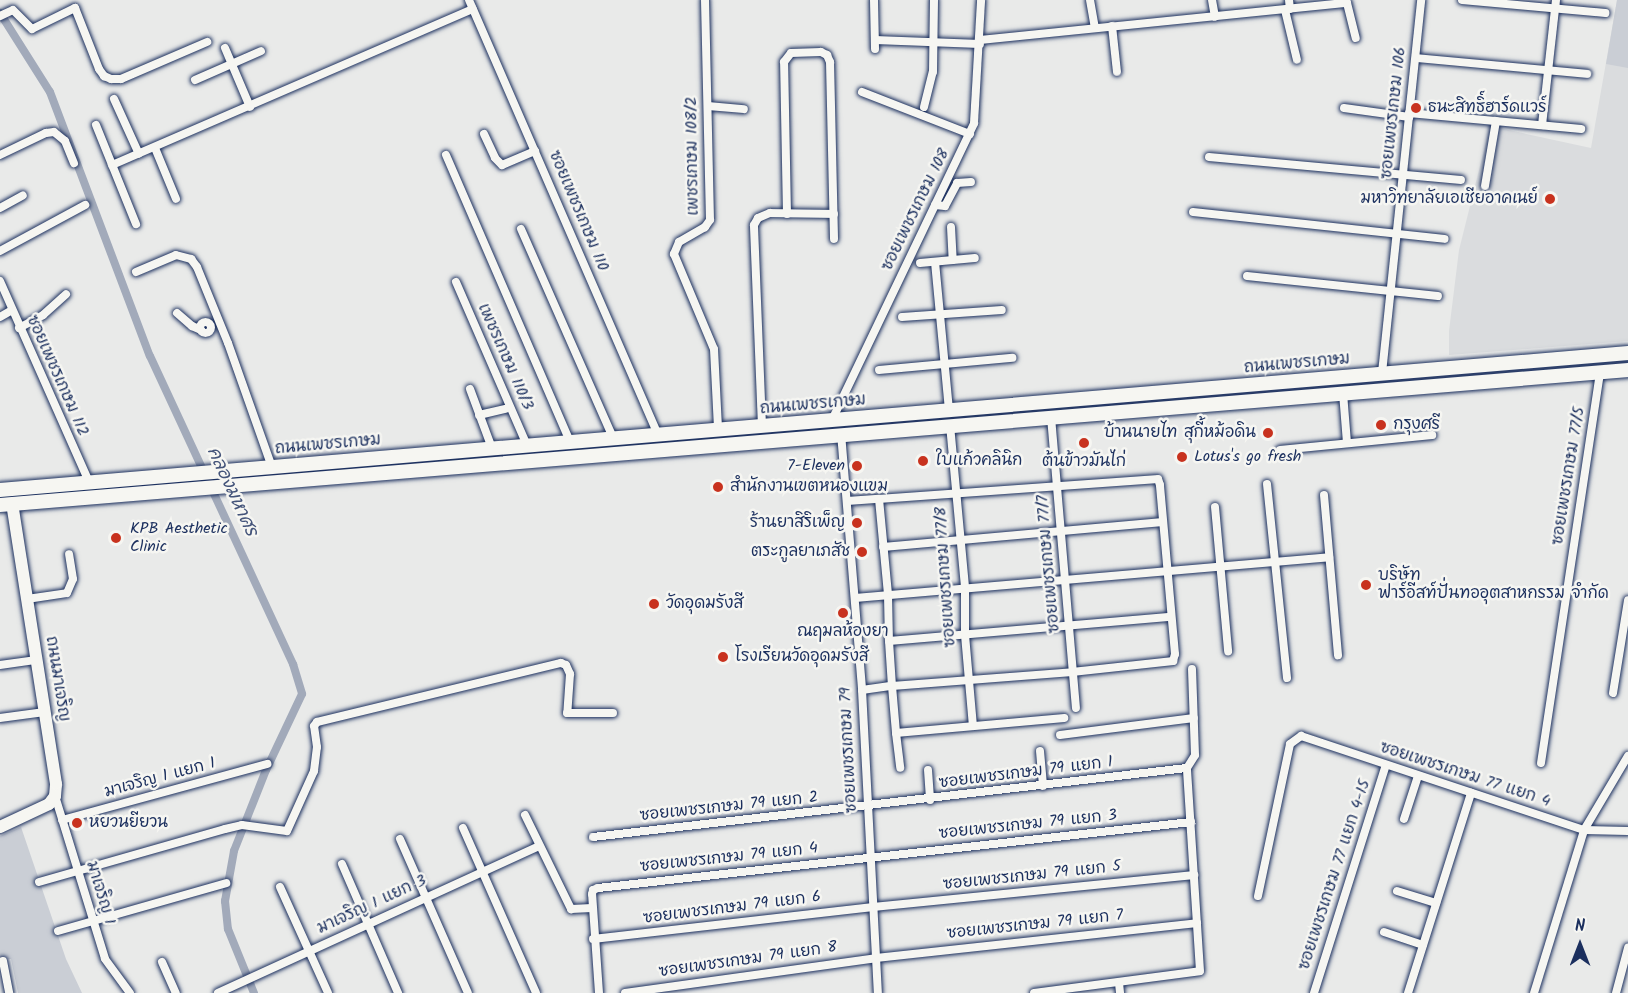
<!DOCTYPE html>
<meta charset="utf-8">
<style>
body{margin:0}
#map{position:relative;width:1628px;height:993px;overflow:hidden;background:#e9eae9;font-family:Kalam,"Playpen Sans Thai",sans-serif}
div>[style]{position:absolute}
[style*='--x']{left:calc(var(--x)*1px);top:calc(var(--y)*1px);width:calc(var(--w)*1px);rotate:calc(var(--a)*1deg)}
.built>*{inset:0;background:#dadcde}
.green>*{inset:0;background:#caced5}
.canal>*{height:8px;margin:-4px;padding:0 4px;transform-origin:4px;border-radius:4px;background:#a2aaba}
.roads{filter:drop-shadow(0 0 2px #1b2f5e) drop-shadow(0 0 2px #1b2f5e)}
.minor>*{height:8px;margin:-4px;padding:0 4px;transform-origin:4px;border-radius:4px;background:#f6f6f2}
.minor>.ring{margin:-4px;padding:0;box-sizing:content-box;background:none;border:8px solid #f6f6f2;border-radius:50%}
.secondary>*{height:12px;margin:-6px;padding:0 6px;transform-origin:6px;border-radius:6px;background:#f6f6f2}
.primary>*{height:14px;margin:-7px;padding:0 7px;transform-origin:7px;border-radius:7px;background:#f6f6f2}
.dots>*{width:16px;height:16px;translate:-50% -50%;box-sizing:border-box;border:3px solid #f6f6f2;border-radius:50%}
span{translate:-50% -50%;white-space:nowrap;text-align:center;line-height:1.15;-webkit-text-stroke:5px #f6f6f2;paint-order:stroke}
.poi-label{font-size:16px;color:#1b2f5e}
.left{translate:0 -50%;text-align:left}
.right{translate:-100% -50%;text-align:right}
.street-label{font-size:16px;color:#1b2f5e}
.water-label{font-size:18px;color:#44547a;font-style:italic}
.north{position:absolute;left:1550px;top:915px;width:60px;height:60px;-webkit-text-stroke:4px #f6f6f2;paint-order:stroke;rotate:0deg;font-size:16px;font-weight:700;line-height:24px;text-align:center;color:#1b2f5e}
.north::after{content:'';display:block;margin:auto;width:21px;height:27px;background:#1b2f5e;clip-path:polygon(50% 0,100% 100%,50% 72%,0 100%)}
</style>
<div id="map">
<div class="built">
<i style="clip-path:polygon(1617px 0,1628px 0,1628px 341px,1449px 355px,1449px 331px,1459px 250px,1490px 126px,1591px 148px)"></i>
</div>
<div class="green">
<i style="clip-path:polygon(1617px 0,1628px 0,1628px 68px,1606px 64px)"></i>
<i style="clip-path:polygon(21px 827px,66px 959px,82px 993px,18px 993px,11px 959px,0 960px,0 836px)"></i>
</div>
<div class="canal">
<i style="--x:0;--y:13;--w:93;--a:57.7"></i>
<i style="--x:50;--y:92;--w:282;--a:69.3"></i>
<i style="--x:150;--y:356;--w:340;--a:65.1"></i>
<i style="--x:293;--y:664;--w:31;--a:73"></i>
<i style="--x:302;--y:694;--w:84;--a:115.3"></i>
<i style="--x:266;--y:770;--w:87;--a:111.6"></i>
<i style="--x:234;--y:851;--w:51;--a:100.2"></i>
<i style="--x:225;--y:901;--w:28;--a:84"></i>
<i style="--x:228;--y:929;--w:69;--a:67.9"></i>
</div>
<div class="roads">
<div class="minor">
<i style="--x:469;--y:0;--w:473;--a:66.5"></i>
<i style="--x:705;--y:0;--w:220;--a:88.7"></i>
<i style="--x:710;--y:220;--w:9;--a:126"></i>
<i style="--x:705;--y:227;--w:30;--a:150"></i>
<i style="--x:679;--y:242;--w:13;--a:113"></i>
<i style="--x:674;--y:254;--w:103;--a:67.2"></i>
<i style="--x:714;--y:349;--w:80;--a:87.1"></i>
<i style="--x:874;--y:0;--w:49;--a:88.8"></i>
<i style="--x:1090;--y:0;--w:28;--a:80"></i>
<i style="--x:1212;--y:0;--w:17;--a:80"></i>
<i style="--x:1289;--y:0;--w:9;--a:84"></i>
<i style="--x:1462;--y:0;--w:144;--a:5.2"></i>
<i style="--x:1285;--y:10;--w:51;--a:76.5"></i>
<i style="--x:0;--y:16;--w:14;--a:-25"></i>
<i style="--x:13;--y:10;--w:27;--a:45"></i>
<i style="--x:32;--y:29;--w:48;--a:-26"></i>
<i style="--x:75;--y:8;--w:66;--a:68.5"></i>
<i style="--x:99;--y:69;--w:9;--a:54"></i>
<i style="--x:104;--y:76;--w:8;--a:23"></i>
<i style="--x:111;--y:79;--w:10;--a:0"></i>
<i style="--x:121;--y:79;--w:94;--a:-23.3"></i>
<i style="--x:1112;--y:26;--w:46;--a:83.8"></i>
<i style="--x:875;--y:40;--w:105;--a:2.2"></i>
<i style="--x:980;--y:40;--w:369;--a:-5.8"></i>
<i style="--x:1347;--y:3;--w:36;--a:76"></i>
<i style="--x:225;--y:48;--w:64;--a:67"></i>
<i style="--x:1416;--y:58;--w:172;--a:5.3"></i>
<i style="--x:195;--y:80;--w:72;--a:-23.7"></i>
<i style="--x:862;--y:92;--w:116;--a:21.3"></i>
<i style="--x:114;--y:99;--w:60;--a:65.6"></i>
<i style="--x:708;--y:106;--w:36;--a:5"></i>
<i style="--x:924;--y:107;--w:36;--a:-76"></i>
<i style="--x:933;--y:72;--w:72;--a:-89.2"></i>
<i style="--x:1344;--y:108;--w:66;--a:7.9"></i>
<i style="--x:1409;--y:113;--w:173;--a:5.3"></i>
<i style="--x:96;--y:125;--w:107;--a:68"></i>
<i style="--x:1542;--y:125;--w:126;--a:-83.6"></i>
<i style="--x:484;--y:134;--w:26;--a:65"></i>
<i style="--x:495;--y:158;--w:10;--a:45"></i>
<i style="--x:502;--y:165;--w:36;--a:-23"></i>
<i style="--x:155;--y:148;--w:55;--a:67.6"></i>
<i style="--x:0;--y:155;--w:51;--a:-25.6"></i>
<i style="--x:46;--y:133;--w:8;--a:-7"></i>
<i style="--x:54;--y:132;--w:14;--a:39"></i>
<i style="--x:65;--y:141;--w:24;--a:68"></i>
<i style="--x:446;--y:155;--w:313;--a:66.6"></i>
<i style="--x:1209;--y:157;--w:253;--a:5.2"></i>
<i style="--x:112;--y:165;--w:393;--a:-23.4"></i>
<i style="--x:1485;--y:186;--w:66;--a:-80.4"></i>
<i style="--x:935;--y:205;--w:10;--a:6"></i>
<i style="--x:945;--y:206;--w:26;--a:-62"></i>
<i style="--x:957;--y:183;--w:14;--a:-4"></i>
<i style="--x:0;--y:208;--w:26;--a:-29"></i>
<i style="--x:1193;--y:212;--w:253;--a:6.1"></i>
<i style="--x:787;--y:214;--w:152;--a:-91.1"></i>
<i style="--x:784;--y:62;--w:11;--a:-52"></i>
<i style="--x:791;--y:53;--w:30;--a:-2"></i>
<i style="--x:821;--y:52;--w:7;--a:27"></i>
<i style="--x:827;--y:55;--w:8;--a:67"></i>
<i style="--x:830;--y:62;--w:177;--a:88.7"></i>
<i style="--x:951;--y:227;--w:33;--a:87"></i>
<i style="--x:521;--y:229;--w:228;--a:66.2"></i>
<i style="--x:0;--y:251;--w:97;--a:-28.4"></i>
<i style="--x:935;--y:262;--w:149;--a:84.6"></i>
<i style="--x:920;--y:263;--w:55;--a:-5.2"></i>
<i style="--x:136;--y:272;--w:43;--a:-23"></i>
<i style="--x:176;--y:255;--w:16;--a:15"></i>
<i style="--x:191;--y:259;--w:10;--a:53"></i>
<i style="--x:197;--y:267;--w:82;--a:67.8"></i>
<i style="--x:228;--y:343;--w:132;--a:70.5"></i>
<i style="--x:1247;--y:276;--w:192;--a:6"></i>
<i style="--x:0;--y:281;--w:220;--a:66.1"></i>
<i style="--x:456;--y:282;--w:178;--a:66.5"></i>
<i style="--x:177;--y:313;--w:20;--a:41"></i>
<i style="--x:192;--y:326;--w:10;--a:24"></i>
<i style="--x:0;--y:317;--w:14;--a:-30"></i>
<i style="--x:902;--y:317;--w:100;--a:-4"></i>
<i class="ring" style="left:199.5px;top:321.5px;width:3px;height:3px"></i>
<i style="--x:19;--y:328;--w:27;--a:-28"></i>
<i style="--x:43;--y:315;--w:31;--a:-42"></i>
<i style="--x:879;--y:370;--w:134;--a:-5.2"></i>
<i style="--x:1382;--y:373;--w:375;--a:-84"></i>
<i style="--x:470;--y:389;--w:63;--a:69.6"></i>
<i style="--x:1343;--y:393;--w:50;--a:85.4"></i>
<i style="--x:479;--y:415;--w:27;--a:-13"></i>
<i style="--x:1051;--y:417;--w:292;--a:85.1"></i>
<i style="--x:832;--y:420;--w:329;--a:-64.4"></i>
<i style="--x:974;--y:123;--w:123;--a:-86.7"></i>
<i style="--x:950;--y:425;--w:164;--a:84.7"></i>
<i style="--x:965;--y:588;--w:47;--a:90"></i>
<i style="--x:965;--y:635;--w:91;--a:85"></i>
<i style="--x:762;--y:426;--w:201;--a:-92.3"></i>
<i style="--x:754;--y:225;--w:8;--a:-60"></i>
<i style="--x:758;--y:218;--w:13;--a:-23"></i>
<i style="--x:770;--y:213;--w:64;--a:0.9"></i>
<i style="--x:841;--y:433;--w:258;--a:85.3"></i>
<i style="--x:862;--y:690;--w:303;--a:87"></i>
<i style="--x:1280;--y:450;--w:153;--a:-5.6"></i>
<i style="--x:1267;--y:484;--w:195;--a:84.1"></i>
<i style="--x:1324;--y:495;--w:161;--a:85"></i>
<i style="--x:847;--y:501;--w:32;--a:-4"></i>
<i style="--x:1215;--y:507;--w:145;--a:84.8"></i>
<i style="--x:883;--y:547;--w:281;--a:-5.1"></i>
<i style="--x:855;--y:598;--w:476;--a:-4.9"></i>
<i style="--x:27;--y:599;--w:40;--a:-8.5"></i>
<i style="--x:67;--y:593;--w:15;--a:-67"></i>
<i style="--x:73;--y:579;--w:25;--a:-99"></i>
<i style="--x:889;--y:641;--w:283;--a:-4.9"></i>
<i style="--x:0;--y:665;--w:37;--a:-8"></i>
<i style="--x:862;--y:690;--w:30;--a:-8"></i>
<i style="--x:892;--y:686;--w:181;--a:-4.4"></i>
<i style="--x:1072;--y:672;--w:102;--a:-6.2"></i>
<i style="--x:1173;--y:661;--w:7;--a:-74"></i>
<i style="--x:1175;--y:654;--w:170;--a:-95.1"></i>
<i style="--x:1160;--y:485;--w:6;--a:-108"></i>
<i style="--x:1158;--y:479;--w:280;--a:175.9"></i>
<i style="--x:879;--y:499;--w:96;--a:84.6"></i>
<i style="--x:888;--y:595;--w:46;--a:88.8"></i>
<i style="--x:889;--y:641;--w:45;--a:86.2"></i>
<i style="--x:892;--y:686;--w:47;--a:85.1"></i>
<i style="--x:896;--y:733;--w:35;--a:83"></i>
<i style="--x:1613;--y:693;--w:94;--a:-80.8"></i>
<i style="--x:0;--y:718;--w:45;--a:-7.6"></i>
<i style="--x:896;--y:733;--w:169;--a:-5.1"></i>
<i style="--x:1060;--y:735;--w:135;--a:-7.2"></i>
<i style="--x:1040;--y:751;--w:35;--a:85"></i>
<i style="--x:1541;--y:763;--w:395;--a:-81.4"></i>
<i style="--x:928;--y:770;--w:30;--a:86"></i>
<i style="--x:55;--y:796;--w:170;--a:72.9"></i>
<i style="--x:105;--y:959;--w:42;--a:53.7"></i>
<i style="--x:525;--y:815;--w:105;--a:63.9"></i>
<i style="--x:571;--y:909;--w:21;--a:-3"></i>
<i style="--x:1404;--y:819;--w:45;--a:-72"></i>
<i style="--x:62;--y:820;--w:213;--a:-15.3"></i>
<i style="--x:463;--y:828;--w:180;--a:66.1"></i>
<i style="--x:593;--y:837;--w:598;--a:-6.63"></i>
<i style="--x:400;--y:839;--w:168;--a:66.2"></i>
<i style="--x:342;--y:864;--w:141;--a:66.5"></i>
<i style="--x:39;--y:882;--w:193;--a:-15.9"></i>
<i style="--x:225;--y:829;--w:17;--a:-13"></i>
<i style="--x:242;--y:825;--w:45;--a:7.6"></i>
<i style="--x:287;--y:831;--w:66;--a:-65.8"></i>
<i style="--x:314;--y:771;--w:24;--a:-83"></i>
<i style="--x:317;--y:747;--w:21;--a:-98"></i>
<i style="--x:314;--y:726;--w:5;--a:-53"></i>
<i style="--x:317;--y:722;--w:251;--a:-13.6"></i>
<i style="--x:561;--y:663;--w:5;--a:22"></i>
<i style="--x:566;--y:665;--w:10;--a:66"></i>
<i style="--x:570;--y:674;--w:39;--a:94"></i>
<i style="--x:567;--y:713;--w:46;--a:0"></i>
<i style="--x:280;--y:887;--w:116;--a:65.6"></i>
<i style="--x:1397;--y:891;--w:41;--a:17.1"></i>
<i style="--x:1258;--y:896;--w:155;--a:-78.1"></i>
<i style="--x:1290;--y:744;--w:14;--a:-36"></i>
<i style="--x:1301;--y:736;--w:298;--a:18.4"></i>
<i style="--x:1584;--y:830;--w:44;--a:1.3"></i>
<i style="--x:58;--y:931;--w:175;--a:-15.9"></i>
<i style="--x:1384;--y:932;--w:41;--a:18.4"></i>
<i style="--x:593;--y:939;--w:282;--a:-6.5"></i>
<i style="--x:873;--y:907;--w:323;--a:-5.7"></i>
<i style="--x:3;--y:961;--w:33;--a:79"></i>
<i style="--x:162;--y:962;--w:34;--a:66"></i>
<i style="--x:1119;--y:983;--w:10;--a:84"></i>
<i style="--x:218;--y:993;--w:353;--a:-24.6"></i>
<i style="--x:599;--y:993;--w:99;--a:-94"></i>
<i style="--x:592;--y:894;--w:4;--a:-76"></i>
<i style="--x:593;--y:890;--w:5;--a:-22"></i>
<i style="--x:598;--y:888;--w:597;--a:-6.35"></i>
<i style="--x:625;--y:993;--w:253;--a:-7.9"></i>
<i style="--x:876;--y:958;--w:323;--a:-6.2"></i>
<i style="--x:1034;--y:993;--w:167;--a:-7.5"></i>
<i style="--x:1200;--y:971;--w:203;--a:-93.7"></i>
<i style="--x:1187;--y:768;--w:15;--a:-58"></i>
<i style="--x:1195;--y:755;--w:86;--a:-92"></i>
<i style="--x:1314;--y:993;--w:239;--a:-72.5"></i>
<i style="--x:1408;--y:993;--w:210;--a:-72.5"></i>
<i style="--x:1534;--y:993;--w:170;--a:-72.9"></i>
<i style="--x:1584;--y:830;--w:86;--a:-59.3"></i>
<i style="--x:1616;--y:993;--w:47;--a:-75.1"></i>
</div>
<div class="secondary">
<i style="--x:0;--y:827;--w:54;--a:-25.1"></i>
<i style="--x:49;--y:804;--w:10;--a:-53"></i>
<i style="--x:55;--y:796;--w:12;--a:-85"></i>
<i style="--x:56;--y:784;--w:283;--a:-98.9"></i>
</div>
<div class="primary">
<i style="--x:0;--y:490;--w:1634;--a:-4.81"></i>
<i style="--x:0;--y:505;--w:1634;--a:-4.74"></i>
</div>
</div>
<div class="dots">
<i style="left:1416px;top:108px;background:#c8321e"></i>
<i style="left:1550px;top:199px;background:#c8321e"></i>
<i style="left:1381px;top:425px;background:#c8321e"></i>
<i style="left:1268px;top:433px;background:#c8321e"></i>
<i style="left:1084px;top:443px;background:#c8321e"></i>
<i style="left:1182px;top:457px;background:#c8321e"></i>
<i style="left:923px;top:461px;background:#c8321e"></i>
<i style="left:857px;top:466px;background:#c8321e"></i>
<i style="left:718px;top:487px;background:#c8321e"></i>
<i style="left:857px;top:523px;background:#c8321e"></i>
<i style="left:116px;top:538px;background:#c8321e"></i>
<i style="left:862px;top:552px;background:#c8321e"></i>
<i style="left:1366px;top:585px;background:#c8321e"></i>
<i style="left:654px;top:604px;background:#c8321e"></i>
<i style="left:843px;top:613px;background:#c8321e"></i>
<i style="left:723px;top:657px;background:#c8321e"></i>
<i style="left:77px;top:823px;background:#c8321e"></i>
</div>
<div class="poi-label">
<span class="left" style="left:1428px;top:108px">ธนะสิทธิ์ฮาร์ดแวร์</span>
<span class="right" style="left:1538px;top:199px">มหาวิทยาลัยเอเชียอาคเนย์</span>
<span class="left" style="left:1393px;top:425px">กรุงศรี</span>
<span class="right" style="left:1256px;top:433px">บ้านนายไท สุกี้หม้อดิน</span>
<span class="left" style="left:1194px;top:457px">Lotus's go fresh</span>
<span class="left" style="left:936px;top:461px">ใบแก้วคลินิก</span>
<span style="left:1084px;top:462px">ต้นข้าวมันไก่</span>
<span class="right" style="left:845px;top:466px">7-Eleven</span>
<span class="left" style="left:730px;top:487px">สำนักงานเขตหนองแขม</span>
<span class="right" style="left:845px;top:523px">ร้านยาสิริเพ็ญ</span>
<span class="left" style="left:130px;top:538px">KPB Aesthetic<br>Clinic</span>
<span class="right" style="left:850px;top:552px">ตระกูลยาเภสัช</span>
<span class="left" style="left:1378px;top:585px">บริษัท<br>ฟาร์อีสท์ปั่นทออุตสาหกรรม จำกัด</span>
<span class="left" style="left:666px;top:604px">วัดอุดมรังสี</span>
<span style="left:843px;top:632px">ณฤมลห้องยา</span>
<span class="left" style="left:735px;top:657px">โรงเรียนวัดอุดมรังสี</span>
<span class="left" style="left:89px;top:823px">หยวนยียวน</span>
</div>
<div class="street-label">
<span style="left:1394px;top:113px;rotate:-84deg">ซอยเพชรเกษม 106</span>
<span style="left:693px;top:156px;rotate:-91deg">เพชรเกษม 108/2</span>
<span style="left:916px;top:210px;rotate:-64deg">ซอยเพชรเกษม 108</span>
<span style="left:578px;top:211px;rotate:67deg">ซอยเพชรเกษม 110</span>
<span style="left:505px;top:357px;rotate:66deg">เพชรเกษม 110/3</span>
<span style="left:1297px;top:364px;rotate:-5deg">ถนนเพชรเกษม</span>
<span style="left:57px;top:376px;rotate:66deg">ซอยเพชรเกษม 112</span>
<span style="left:813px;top:405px;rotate:-5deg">ถนนเพชรเกษม</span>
<span style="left:328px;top:445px;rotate:-5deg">ถนนเพชรเกษม</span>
<span style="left:1569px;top:476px;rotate:-81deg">ซอยเพชรเกษม 77/5</span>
<span style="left:1049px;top:564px;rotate:-95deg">ซอยเพชรเกษม 77/7</span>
<span style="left:946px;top:577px;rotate:-94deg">ซอยเพชรเกษม 77/8</span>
<span style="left:57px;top:679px;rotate:81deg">ถนนมาเจริญ</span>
<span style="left:849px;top:750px;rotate:-93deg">ซอยเพชรเกษม 79</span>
<span style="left:1026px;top:773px;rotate:-7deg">ซอยเพชรเกษม 79 แยก 1</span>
<span style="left:1465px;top:775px;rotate:18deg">ซอยเพชรเกษม 77 แยก 4</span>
<span style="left:160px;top:778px;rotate:-15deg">มาเจริญ 1 แยก 1</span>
<span style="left:729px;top:807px;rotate:-6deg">ซอยเพชรเกษม 79 แยก 2</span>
<span style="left:1028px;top:825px;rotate:-6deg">ซอยเพชรเกษม 79 แยก 3</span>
<span style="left:729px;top:858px;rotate:-6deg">ซอยเพชรเกษม 79 แยก 4</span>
<span style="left:1335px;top:875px;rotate:-72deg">ซอยเพชรเกษม 77 แยก 4-15</span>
<span style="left:1032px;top:876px;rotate:-6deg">ซอยเพชรเกษม 79 แยก 5</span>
<span style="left:100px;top:893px;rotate:73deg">มาเจริญ 1</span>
<span style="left:372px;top:905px;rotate:-25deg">มาเจริญ 1 แยก 3</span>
<span style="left:732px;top:908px;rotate:-7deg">ซอยเพชรเกษม 79 แยก 6</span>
<span style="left:1035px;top:925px;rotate:-6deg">ซอยเพชรเกษม 79 แยก 7</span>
<span style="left:748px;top:960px;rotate:-8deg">ซอยเพชรเกษม 79 แยก 8</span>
</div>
<div class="water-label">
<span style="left:231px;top:492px;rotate:65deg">คลองมหาศร</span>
</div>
<div class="north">N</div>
</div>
